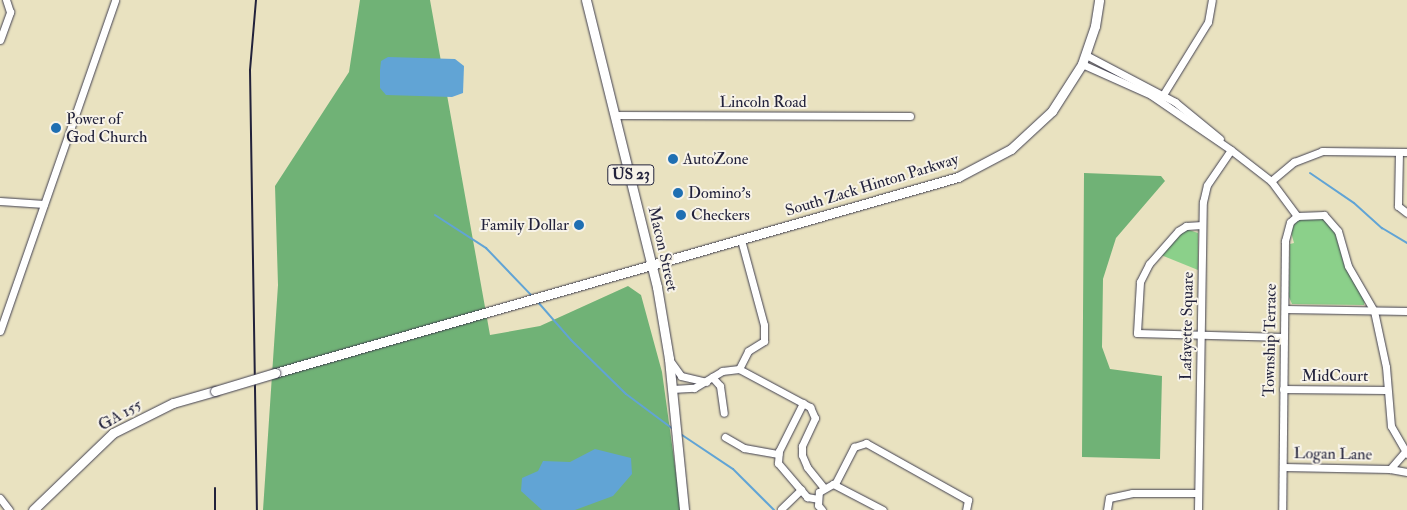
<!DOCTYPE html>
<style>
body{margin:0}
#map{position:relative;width:1407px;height:510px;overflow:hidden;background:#e9e2c0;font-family:"IM FELL Double Pica",serif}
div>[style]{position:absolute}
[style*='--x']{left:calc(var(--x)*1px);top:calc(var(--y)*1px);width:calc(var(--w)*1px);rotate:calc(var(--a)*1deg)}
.green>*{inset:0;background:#8bd08a}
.forest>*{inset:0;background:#70b276}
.water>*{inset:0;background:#61a4d5}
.stream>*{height:2px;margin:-1px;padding:0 1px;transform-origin:1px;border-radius:1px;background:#61a4d5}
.roads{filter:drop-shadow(0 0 1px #403f4f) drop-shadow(0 0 1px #403f4f)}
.minor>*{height:7px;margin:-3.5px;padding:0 3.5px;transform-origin:3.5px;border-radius:3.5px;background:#fff}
.major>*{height:9px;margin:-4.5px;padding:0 4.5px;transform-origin:4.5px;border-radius:4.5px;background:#fff}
.rail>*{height:2px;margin:-1px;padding:0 1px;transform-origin:1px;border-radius:1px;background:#22223b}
.bridges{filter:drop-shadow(0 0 1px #403f4f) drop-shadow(0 0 1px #403f4f)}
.major-bridge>*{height:9px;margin:-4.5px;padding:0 4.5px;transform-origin:4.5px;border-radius:4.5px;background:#fff}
.dots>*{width:14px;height:14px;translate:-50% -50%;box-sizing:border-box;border:2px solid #f7f3e8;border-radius:50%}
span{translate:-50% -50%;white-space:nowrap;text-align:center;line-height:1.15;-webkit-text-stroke:4px #f7f3e8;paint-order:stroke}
.shield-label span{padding:1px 4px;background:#f7f3e8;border:1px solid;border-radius:4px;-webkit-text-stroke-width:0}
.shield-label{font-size:15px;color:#22223b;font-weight:700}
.street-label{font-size:16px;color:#22223b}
.poi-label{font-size:16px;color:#22223b}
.left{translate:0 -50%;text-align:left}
.right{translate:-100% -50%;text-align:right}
</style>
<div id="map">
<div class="green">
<i style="clip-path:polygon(1305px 216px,1323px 217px,1333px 226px,1344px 264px,1365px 300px,1364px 305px,1292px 304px,1289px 297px,1290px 244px,1294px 243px,1291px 232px,1295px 223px)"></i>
<i style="clip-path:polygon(1186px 229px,1198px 233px,1198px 270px,1161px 255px)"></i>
</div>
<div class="forest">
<i style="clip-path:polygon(360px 0,430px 0,490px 335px,540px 326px,628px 286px,641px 295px,662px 372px,681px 510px,263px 510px,278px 285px,275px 186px,349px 72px)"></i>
<i style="clip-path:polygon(1084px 173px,1161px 176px,1165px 181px,1116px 238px,1103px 279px,1102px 347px,1110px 369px,1162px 376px,1160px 459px,1082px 457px)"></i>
</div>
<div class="water">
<i style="clip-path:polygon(388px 57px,455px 59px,464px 66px,463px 93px,452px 97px,386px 95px,380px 88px,380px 70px,381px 61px)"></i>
<i style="clip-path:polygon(595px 449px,631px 458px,632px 474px,613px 496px,575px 510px,542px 510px,521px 491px,522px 478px,538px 471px,543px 461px,570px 462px)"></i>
</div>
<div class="stream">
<i style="--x:1310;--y:173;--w:53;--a:34.3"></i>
<i style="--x:1354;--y:203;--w:38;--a:42"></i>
<i style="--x:1382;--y:228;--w:29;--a:31"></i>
<i style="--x:435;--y:215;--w:61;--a:32.9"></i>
<i style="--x:486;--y:248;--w:66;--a:46.2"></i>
<i style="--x:537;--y:301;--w:52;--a:48.9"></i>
<i style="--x:571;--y:340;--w:77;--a:44.5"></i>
<i style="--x:626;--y:394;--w:59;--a:36.7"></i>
<i style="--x:679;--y:433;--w:65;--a:33.7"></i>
<i style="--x:733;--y:469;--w:58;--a:45"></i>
</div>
<div class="roads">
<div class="minor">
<i style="--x:0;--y:40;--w:30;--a:-70"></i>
<i style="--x:10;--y:12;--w:13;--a:-108"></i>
<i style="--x:1086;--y:55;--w:101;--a:27.8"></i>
<i style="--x:1175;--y:102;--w:58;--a:39.4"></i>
<i style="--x:1082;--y:64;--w:76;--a:24.2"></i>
<i style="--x:1151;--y:95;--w:97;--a:34.5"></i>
<i style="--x:1231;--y:150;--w:51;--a:37.8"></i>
<i style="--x:1271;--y:181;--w:44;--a:53.4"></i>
<i style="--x:1297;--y:216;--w:9;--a:139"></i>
<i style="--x:1290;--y:222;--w:20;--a:105"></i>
<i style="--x:1285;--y:241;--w:269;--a:90.6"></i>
<i style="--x:1161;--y:98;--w:89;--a:-58.3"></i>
<i style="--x:1208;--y:22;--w:22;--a:-80"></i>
<i style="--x:616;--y:115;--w:294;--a:0.2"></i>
<i style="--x:1399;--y:152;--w:54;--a:91.1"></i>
<i style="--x:1398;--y:206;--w:11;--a:38"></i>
<i style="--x:1271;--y:181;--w:30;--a:-40"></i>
<i style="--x:1294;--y:162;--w:30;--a:-21"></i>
<i style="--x:1322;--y:151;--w:85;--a:0.7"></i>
<i style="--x:0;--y:201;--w:44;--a:3.9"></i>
<i style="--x:1297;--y:216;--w:27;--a:-2"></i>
<i style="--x:1324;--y:215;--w:21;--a:49"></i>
<i style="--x:1338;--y:231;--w:36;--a:74"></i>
<i style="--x:1348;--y:266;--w:52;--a:60"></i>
<i style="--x:1374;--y:311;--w:57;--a:77.9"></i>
<i style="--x:1386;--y:367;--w:59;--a:85.2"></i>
<i style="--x:1391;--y:426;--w:32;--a:60"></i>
<i style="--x:1202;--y:225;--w:16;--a:176"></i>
<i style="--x:1186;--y:226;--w:9;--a:148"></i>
<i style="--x:1178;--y:231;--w:44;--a:131.3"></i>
<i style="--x:1149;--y:264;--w:20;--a:117"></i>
<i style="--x:1140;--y:282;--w:51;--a:93.4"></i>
<i style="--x:1137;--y:333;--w:147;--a:1.6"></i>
<i style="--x:1285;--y:309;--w:122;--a:0.9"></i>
<i style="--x:0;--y:331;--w:350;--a:-70.8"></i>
<i style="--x:671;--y:362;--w:17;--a:54"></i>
<i style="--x:681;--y:376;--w:26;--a:13"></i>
<i style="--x:739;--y:369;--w:20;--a:-63"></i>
<i style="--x:748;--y:351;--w:19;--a:-32"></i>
<i style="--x:764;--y:341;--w:16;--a:-90"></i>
<i style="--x:764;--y:325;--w:88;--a:-105.1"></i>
<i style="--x:712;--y:377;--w:12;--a:48"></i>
<i style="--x:720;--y:386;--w:27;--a:82"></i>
<i style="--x:672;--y:389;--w:22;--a:-3"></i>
<i style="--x:694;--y:388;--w:33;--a:-31"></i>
<i style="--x:722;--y:371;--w:17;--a:-7"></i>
<i style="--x:739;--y:369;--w:81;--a:28.2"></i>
<i style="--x:810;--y:407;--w:12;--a:66"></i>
<i style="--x:815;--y:418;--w:31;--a:115"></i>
<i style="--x:802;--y:446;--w:9;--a:90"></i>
<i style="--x:802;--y:455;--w:13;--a:67"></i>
<i style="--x:807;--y:467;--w:26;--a:51"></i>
<i style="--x:1283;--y:389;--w:103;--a:0.6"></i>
<i style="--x:803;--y:403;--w:54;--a:116.6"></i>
<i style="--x:779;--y:451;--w:12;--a:95"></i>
<i style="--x:778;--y:463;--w:45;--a:49.5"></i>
<i style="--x:807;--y:497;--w:11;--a:10"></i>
<i style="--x:725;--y:437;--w:22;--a:30"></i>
<i style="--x:744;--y:448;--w:35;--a:10"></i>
<i style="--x:1283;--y:467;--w:107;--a:1.1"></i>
<i style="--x:1390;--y:469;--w:23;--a:-49"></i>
<i style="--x:1390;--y:469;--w:17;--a:10"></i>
<i style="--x:835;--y:484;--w:42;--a:-62.8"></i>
<i style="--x:854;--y:447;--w:13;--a:-18"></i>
<i style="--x:866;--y:443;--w:117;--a:29.2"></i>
<i style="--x:968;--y:500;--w:10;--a:101"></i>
<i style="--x:0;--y:498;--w:15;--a:53"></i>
<i style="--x:781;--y:509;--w:28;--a:-44"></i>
<i style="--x:822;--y:510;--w:6;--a:-129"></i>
<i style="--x:818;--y:505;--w:13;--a:-86"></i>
<i style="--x:819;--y:492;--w:16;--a:-30"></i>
<i style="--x:833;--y:484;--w:56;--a:27.5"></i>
<i style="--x:1107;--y:510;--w:12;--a:-81"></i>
<i style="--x:1109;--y:498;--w:24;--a:-12"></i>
<i style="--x:1132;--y:493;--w:66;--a:0"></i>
<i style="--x:1198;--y:510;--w:308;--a:-89.1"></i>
<i style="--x:1203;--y:202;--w:17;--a:-77"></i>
<i style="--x:1207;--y:185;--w:42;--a:-55.6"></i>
</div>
<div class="major">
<i style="--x:586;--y:0;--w:296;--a:76.1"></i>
<i style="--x:657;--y:287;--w:73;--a:80.5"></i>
<i style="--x:669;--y:359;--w:152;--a:84.3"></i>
<i style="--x:275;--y:373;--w:711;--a:-16.01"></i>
<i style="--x:958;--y:177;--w:60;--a:-27.8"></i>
<i style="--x:1011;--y:149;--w:56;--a:-42.8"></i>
<i style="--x:1052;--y:111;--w:56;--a:-57.4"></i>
<i style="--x:1082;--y:64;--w:40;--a:-71.1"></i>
<i style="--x:1095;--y:26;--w:26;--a:-81"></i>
<i style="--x:33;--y:510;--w:111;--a:-43.9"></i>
<i style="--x:113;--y:433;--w:67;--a:-26.6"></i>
<i style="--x:173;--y:403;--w:44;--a:-15.9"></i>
</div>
</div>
<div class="rail">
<i style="--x:256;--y:0;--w:70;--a:94.9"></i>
<i style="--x:250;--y:70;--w:440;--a:89.1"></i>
<i style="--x:215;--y:488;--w:22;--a:90"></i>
</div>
<div class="bridges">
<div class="major-bridge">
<i style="--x:215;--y:391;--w:63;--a:-16.7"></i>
</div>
</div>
<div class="dots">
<i style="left:56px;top:128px;background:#1f6fb2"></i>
<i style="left:673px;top:159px;background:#1f6fb2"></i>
<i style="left:678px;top:193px;background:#1f6fb2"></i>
<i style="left:681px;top:215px;background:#1f6fb2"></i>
<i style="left:579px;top:225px;background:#1f6fb2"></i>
</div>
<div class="shield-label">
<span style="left:631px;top:175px">US 23</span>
</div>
<div class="street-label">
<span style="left:763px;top:102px">Lincoln Road</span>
<span style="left:872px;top:185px;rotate:-17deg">South Zack Hinton Parkway</span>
<span style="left:663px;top:249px;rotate:77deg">Macon Street</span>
<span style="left:1187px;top:326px;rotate:-89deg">Lafayette Square</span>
<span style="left:1270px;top:340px;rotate:-89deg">Township Terrace</span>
<span style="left:1335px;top:376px">MidCourt</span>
<span style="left:120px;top:415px;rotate:-30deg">GA 155</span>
<span style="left:1333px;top:454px;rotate:1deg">Logan Lane</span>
</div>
<div class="poi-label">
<span class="left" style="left:66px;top:128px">Power of<br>God Church</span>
<span class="left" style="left:683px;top:159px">AutoZone</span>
<span class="left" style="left:688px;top:193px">Domino's</span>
<span class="left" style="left:691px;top:215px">Checkers</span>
<span class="right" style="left:569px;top:225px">Family Dollar</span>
</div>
</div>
